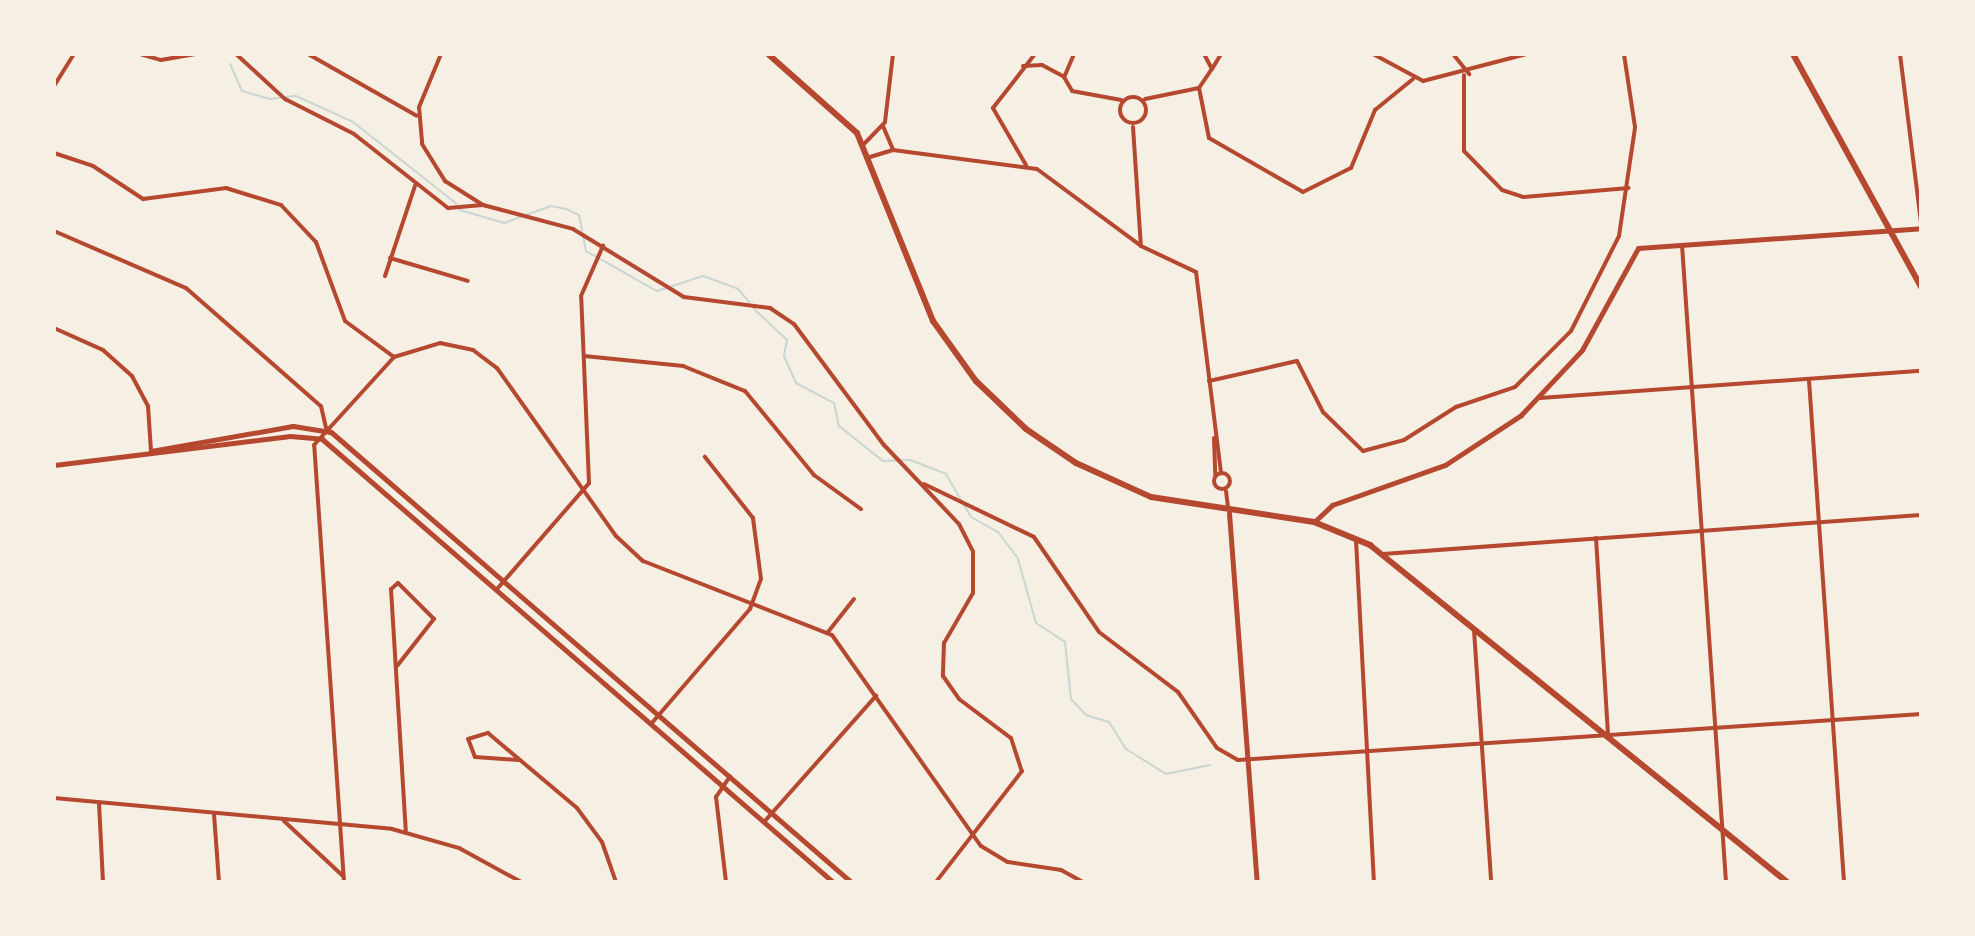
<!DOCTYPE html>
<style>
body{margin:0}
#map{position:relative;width:1975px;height:936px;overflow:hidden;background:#f6efe4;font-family:"Open Sans",sans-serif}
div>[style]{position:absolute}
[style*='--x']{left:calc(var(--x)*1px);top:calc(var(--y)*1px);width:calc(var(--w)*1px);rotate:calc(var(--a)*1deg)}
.stream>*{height:2px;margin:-1px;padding:0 1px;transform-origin:1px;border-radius:1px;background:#c9d6d2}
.minor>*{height:4px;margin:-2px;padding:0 2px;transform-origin:2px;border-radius:2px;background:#b5482f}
.minor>.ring{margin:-2px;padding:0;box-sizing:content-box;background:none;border:4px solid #b5482f;border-radius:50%}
.tertiary>*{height:5px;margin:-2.5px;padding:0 2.5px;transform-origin:2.5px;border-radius:2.5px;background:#b5482f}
.secondary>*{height:5px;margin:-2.5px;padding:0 2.5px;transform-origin:2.5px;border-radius:2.5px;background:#b5482f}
.primary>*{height:6px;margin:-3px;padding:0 3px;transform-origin:3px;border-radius:3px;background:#b5482f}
span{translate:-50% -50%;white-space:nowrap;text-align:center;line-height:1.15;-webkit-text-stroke:6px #f6efe4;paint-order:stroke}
.frame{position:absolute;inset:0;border:56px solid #f6efe4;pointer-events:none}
</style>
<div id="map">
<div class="stream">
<i style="--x:230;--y:64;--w:30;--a:66"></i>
<i style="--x:242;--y:91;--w:29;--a:16"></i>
<i style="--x:270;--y:99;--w:26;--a:-7"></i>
<i style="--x:296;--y:96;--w:63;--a:24.5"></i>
<i style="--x:353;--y:122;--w:132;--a:38.3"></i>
<i style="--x:460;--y:210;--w:46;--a:16.5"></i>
<i style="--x:504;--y:223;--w:50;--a:-19.9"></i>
<i style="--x:551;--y:206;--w:15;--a:11"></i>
<i style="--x:566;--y:209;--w:14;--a:25"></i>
<i style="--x:579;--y:215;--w:37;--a:79"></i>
<i style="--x:586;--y:251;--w:81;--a:29.4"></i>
<i style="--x:657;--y:291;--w:48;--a:-18.1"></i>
<i style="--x:703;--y:276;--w:37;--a:20"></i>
<i style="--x:738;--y:289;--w:18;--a:49"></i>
<i style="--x:753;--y:308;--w:47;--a:43.3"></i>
<i style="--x:787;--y:340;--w:16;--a:101"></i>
<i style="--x:784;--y:356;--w:30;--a:66"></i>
<i style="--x:796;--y:383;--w:43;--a:27.8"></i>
<i style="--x:834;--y:403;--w:24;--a:78"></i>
<i style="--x:839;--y:426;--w:56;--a:38.5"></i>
<i style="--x:883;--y:461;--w:27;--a:-2"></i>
<i style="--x:910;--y:460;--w:39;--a:21"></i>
<i style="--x:946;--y:474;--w:50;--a:59.8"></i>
<i style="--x:971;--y:517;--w:31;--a:29"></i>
<i style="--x:998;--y:532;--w:34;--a:53"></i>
<i style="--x:1018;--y:559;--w:66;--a:74.3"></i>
<i style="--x:1036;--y:623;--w:35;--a:33"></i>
<i style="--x:1065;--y:642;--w:57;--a:84"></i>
<i style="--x:1071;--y:699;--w:22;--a:47"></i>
<i style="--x:1086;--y:715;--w:24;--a:17"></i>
<i style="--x:1109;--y:722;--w:32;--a:58"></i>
<i style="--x:1126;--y:749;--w:47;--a:32"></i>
<i style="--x:1166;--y:774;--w:45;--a:-11.6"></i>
</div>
<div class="minor">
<i style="--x:140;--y:54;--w:22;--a:16"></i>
<i style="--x:161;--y:60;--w:35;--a:-10"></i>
<i style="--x:236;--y:54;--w:67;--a:42.6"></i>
<i style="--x:285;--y:99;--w:77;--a:26.9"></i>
<i style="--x:354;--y:134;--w:120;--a:38.2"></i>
<i style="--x:448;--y:208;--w:35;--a:-5"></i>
<i style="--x:483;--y:205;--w:93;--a:14.9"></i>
<i style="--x:573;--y:229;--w:130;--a:31.5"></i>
<i style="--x:684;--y:297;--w:87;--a:7.3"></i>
<i style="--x:770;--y:308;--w:29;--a:34"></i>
<i style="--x:794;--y:324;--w:151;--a:53.4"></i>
<i style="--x:884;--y:445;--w:109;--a:46.5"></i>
<i style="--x:959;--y:524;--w:31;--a:63"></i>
<i style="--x:973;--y:552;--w:41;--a:90"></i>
<i style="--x:973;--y:593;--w:58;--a:120.1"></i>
<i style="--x:944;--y:643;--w:33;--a:92"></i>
<i style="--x:943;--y:676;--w:28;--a:55"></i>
<i style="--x:959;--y:699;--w:65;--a:36.9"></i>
<i style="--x:1011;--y:738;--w:35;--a:72"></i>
<i style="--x:1022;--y:771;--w:140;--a:127.8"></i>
<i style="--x:308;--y:54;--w:125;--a:29.6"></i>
<i style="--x:441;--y:54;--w:57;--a:112.5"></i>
<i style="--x:419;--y:107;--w:37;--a:85"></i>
<i style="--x:422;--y:144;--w:44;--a:58.1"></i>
<i style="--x:445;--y:181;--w:45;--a:32.3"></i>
<i style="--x:1074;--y:54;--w:25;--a:113"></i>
<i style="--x:1064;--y:77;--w:16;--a:60"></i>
<i style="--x:1072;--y:91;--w:50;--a:10.4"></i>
<i style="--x:1373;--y:54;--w:57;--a:28.4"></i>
<i style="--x:1423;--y:81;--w:107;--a:-14.6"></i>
<i style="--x:1453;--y:54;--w:26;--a:51"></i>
<i style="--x:1900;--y:54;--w:169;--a:82.9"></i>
<i style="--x:1023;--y:66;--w:19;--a:-3"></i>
<i style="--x:1042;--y:65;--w:24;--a:28"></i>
<i style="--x:1212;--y:69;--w:17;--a:-59"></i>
<i style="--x:1464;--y:75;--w:76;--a:90"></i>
<i style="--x:1464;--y:151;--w:54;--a:45.7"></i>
<i style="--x:1502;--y:190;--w:22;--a:18"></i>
<i style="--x:1523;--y:197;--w:106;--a:-4.9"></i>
<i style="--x:54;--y:86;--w:38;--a:-58"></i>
<i style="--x:1199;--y:88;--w:51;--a:78.7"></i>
<i style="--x:1209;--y:138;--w:108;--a:29.9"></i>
<i style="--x:1303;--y:192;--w:54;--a:-26.6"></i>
<i style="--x:1351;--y:168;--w:63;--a:-67.5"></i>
<i style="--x:1375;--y:110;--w:49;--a:-39.2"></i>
<i class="ring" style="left:1120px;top:97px;width:22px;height:22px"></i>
<i style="--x:1145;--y:99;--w:55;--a:-11.5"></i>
<i style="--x:1199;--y:88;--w:23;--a:-56"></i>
<i style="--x:1212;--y:69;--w:17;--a:-118"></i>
<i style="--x:883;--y:126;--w:26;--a:67"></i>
<i style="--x:1133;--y:127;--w:119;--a:86.2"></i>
<i style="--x:864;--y:144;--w:30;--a:-46"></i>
<i style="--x:885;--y:122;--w:68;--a:-83.3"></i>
<i style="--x:54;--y:153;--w:41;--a:18.4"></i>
<i style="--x:93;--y:166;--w:60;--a:33.4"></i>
<i style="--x:143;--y:199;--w:84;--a:-7.5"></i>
<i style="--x:226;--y:188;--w:58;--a:17.2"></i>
<i style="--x:281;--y:205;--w:51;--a:46.6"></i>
<i style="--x:316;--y:242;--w:84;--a:69.8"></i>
<i style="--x:345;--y:321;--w:61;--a:36.3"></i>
<i style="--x:870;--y:157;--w:24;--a:-17"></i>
<i style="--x:893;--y:150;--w:145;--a:7.5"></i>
<i style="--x:1037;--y:169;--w:129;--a:36.5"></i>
<i style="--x:1141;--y:246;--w:61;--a:25.3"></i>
<i style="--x:1196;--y:272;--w:203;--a:82.9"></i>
<i style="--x:1026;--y:165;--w:66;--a:-120.1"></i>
<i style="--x:993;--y:108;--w:68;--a:-52.1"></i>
<i style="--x:54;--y:231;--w:144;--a:23.4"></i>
<i style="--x:186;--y:288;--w:179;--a:41.2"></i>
<i style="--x:321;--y:406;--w:22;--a:77"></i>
<i style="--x:1682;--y:245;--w:639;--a:86.05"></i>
<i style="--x:390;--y:258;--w:81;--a:16.4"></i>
<i style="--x:385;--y:276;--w:95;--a:-71.6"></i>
<i style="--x:54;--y:328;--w:54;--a:24.2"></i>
<i style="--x:103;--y:350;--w:39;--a:42"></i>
<i style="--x:132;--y:376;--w:34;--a:62"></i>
<i style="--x:148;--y:406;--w:45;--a:86.2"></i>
<i style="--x:584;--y:356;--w:100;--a:5.8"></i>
<i style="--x:683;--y:366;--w:67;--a:22"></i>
<i style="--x:745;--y:391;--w:109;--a:50.6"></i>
<i style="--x:814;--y:475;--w:58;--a:35.9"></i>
<i style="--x:1809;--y:380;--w:503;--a:86.01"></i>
<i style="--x:1209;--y:381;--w:90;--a:-12.8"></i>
<i style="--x:1297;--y:361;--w:57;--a:63"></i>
<i style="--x:1323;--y:412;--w:56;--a:44.3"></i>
<i style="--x:1363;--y:451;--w:42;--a:-15"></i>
<i style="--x:1404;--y:440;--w:62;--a:-32.4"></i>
<i style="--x:1456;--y:407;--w:62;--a:-18.7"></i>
<i style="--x:1515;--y:387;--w:79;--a:-45"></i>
<i style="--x:1571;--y:331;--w:106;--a:-63.2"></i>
<i style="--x:1619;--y:236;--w:110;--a:-81.6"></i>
<i style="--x:1635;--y:127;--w:74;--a:-98.6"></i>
<i style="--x:1540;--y:398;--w:382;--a:-4.1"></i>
<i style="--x:1214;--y:438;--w:37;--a:88"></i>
<i class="ring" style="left:1214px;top:473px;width:12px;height:12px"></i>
<i style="--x:924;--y:484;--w:122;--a:25.7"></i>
<i style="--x:1034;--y:537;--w:115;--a:55.6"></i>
<i style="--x:1099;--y:632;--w:99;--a:37.2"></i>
<i style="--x:1178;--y:692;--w:68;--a:55.1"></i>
<i style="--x:1217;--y:748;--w:24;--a:30"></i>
<i style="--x:1238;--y:760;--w:685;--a:-3.85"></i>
<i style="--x:1226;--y:491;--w:17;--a:83"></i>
<i style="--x:1596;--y:538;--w:198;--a:86.5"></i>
<i style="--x:1356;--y:540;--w:342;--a:87"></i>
<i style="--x:1383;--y:554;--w:539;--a:-4.15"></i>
<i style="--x:497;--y:589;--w:140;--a:-49"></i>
<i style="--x:589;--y:483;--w:187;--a:-92.4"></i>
<i style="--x:581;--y:296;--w:55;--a:-66.3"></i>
<i style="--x:1474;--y:630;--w:253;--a:86.1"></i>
<i style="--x:828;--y:632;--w:42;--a:-51.8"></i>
<i style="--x:397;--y:666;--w:60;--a:-51.8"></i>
<i style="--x:434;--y:619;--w:51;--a:-135"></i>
<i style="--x:398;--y:583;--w:9;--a:139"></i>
<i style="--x:391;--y:589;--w:242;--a:86.5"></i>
<i style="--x:651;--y:724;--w:152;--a:-49.3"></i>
<i style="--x:750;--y:609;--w:32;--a:-70"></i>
<i style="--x:761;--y:579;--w:62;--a:-97.5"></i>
<i style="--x:753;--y:518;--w:78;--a:-128.2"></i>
<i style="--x:519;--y:760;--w:44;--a:-176.1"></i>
<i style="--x:475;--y:757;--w:19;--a:-111"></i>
<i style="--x:468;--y:739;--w:21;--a:-17"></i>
<i style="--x:488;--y:733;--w:116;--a:40.1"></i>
<i style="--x:577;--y:808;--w:42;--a:53.7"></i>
<i style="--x:602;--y:842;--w:42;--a:70.7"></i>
<i style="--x:54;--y:798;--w:339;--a:5.2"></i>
<i style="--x:392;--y:829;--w:70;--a:15.8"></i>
<i style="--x:459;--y:848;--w:71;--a:28.7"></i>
<i style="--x:99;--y:803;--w:79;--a:87.1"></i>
<i style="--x:214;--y:814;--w:68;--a:85.8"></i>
<i style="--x:284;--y:821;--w:81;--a:43"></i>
<i style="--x:764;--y:822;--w:169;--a:-48.4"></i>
<i style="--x:344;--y:882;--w:438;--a:-93.9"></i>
<i style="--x:314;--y:445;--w:119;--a:-47.7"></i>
<i style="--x:394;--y:357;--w:48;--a:-16.9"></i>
<i style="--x:440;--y:343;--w:34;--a:12"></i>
<i style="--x:473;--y:350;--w:30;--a:37"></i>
<i style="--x:497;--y:368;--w:206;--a:54.7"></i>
<i style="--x:616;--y:536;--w:37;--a:43"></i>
<i style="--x:643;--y:561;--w:203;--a:21.4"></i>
<i style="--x:832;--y:635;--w:258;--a:54.8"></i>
<i style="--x:981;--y:846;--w:31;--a:31"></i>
<i style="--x:1008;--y:862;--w:54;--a:8.6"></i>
<i style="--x:1061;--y:870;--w:25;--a:29"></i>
<i style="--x:726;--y:882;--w:86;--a:-96.7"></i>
<i style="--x:716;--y:797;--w:25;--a:-56"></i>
</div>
<div class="tertiary">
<i style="--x:1314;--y:522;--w:25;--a:-43"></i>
<i style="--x:1332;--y:505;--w:120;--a:-19.5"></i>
<i style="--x:1445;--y:465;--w:91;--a:-33.3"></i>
<i style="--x:1521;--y:415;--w:89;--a:-46.8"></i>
<i style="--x:1582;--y:350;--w:116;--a:-61.2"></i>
<i style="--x:1638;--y:248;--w:284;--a:-4"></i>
</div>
<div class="secondary">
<i style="--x:151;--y:451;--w:144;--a:-10"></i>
<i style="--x:293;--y:426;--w:38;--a:9"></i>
<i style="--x:331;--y:432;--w:688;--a:40.87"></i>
<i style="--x:54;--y:465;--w:238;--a:-7"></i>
<i style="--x:290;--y:436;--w:32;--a:5"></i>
<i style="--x:322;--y:439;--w:676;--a:40.92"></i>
<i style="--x:1229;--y:513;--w:370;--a:85.7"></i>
</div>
<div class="primary">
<i style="--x:768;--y:54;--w:119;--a:41.6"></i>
<i style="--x:857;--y:133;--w:203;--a:68"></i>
<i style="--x:933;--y:321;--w:74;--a:54.4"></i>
<i style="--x:976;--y:381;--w:69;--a:43.8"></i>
<i style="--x:1026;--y:429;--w:60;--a:34.2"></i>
<i style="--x:1076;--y:463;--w:82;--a:24.4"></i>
<i style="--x:1151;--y:497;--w:165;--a:8.7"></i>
<i style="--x:1314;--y:522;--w:61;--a:22.3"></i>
<i style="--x:1370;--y:545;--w:536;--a:38.94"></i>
<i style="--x:1793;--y:54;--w:266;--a:61.2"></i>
</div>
<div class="frame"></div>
</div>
